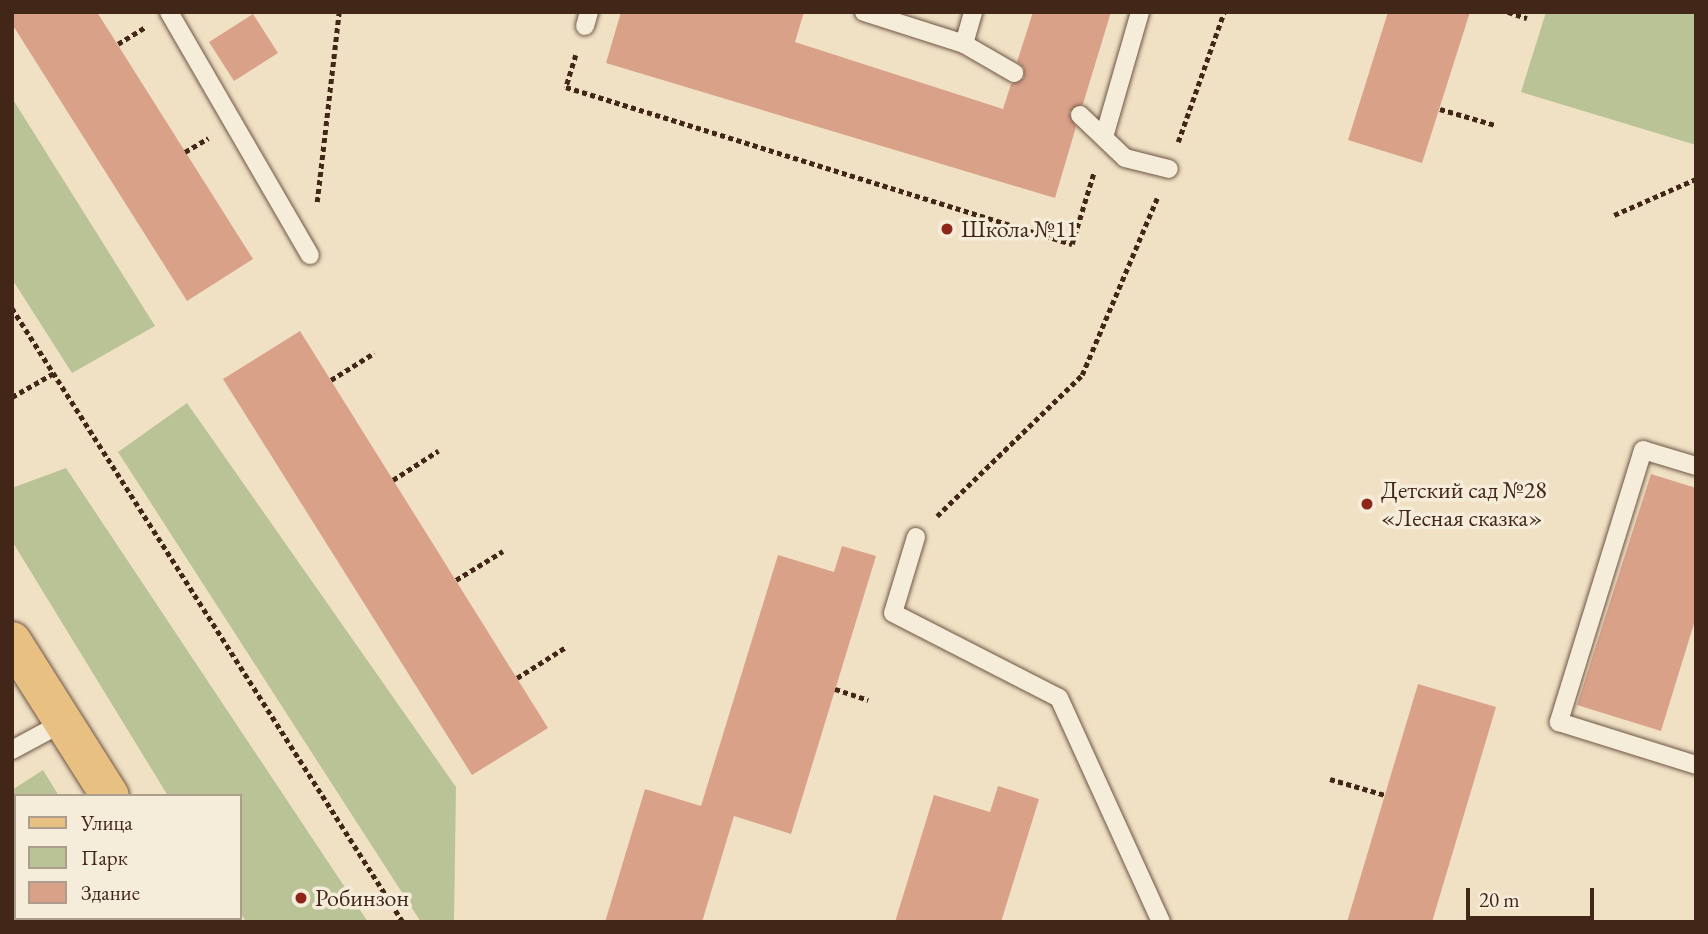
<!DOCTYPE html>
<meta charset="utf-8">
<style>
body{margin:0}
#map{position:relative;width:1708px;height:934px;overflow:hidden;background:#f0e1c5;font-family:"EB Garamond",serif}
div>[style]{position:absolute}
[style*='--x']{left:calc(var(--x)*1px);top:calc(var(--y)*1px);width:calc(var(--w)*1px);rotate:calc(var(--a)*1deg)}
.green>*{inset:0;background:#b9c395}
.building>*{inset:0;background:#daa189}
.path>*{height:4.5px;margin-top:-2.25px;transform-origin:0;background:repeating-linear-gradient(90deg,#422719 0 5px,transparent 0 8.5px)}
.roads{filter:drop-shadow(0 0 2px #6e5644) drop-shadow(0 0 2px #6e5644)}
.service>*{height:18px;margin:-9px;padding:0 9px;transform-origin:9px;border-radius:9px;background:#f5ecd9}
.primary>*{height:38px;margin:-19px;padding:0 19px;transform-origin:19px;border-radius:19px;background:#e8c082}
.dots>*{width:19px;height:19px;translate:-50% -50%;box-sizing:border-box;border:4px solid #f5ecd9;border-radius:50%}
span{translate:-50% -50%;white-space:nowrap;text-align:center;line-height:1.15;-webkit-text-stroke:7px #f5ecd9;paint-order:stroke}
.poi-label{font-size:24px;color:#422719}
.left{translate:0 -50%;text-align:left}
.frame{position:absolute;inset:0;border:14px solid #422719;pointer-events:none}
.legend{position:absolute;left:14px;top:794px;width:228px;height:126px;box-sizing:border-box;background:#f5ecd9;border:2px solid #ad9d8c;margin:0;padding:9px 12px;list-style:none;font-size:21px;color:#422719}
.legend li{display:flex;align-items:center;gap:14px;height:35px}
.legend b{width:35px;border:2px solid #ad9d8c}
.scale{position:absolute;left:1466px;top:888px;width:128px;height:32px;box-sizing:border-box;border:4px solid #422719;border-top:0;padding-left:9px;font-size:21px;line-height:24px;white-space:nowrap;color:#422719;-webkit-text-stroke:5px #f5ecd9;paint-order:stroke}
</style>
<div id="map">
<div class="green">
<i style="clip-path:polygon(1546px 12px,1696px 12px,1696px 145px,1521px 92px)"></i>
<i style="clip-path:polygon(12px 98px,155px 326px,72px 373px,12px 279px)"></i>
<i style="clip-path:polygon(187px 403px,456px 787px,454px 922px,421px 922px,118px 452px)"></i>
<i style="clip-path:polygon(66px 468px,368px 922px,246px 922px,240px 912px,240px 796px,168px 796px,12px 541px,12px 488px)"></i>
<i style="clip-path:polygon(43px 770px,59px 796px,16px 796px,16px 864px,12px 790px)"></i>
</div>
<div class="building">
<i style="clip-path:polygon(12px 12px,97px 12px,253px 259px,187px 301px,12px 24px)"></i>
<i style="clip-path:polygon(621px 12px,804px 12px,795px 42px,1003px 109px,1011px 84px,1024px 78px,1024px 68px,1017px 62px,1033px 12px,1111px 12px,1083px 104px,1069px 112px,1076px 127px,1055px 198px,606px 63px)"></i>
<i style="clip-path:polygon(1388px 12px,1470px 12px,1422px 163px,1348px 140px)"></i>
<i style="clip-path:polygon(253px 14px,278px 53px,234px 81px,209px 42px)"></i>
<i style="clip-path:polygon(300px 331px,548px 728px,472px 775px,223px 379px)"></i>
<i style="clip-path:polygon(1651px 474px,1696px 488px,1696px 617px,1661px 731px,1577px 705px)"></i>
<i style="clip-path:polygon(842px 546px,876px 556px,791px 834px,734px 816px,702px 922px,605px 922px,645px 789px,701px 806px,778px 555px,834px 572px)"></i>
<i style="clip-path:polygon(1418px 684px,1496px 707px,1432px 922px,1347px 922px)"></i>
<i style="clip-path:polygon(998px 786px,1039px 799px,1001px 922px,895px 922px,934px 795px,990px 812px)"></i>
</div>
<div class="path">
<i style="--x:1508;--y:12;--w:20;--a:18"></i>
<i style="--x:118;--y:44;--w:31;--a:-32"></i>
<i style="--x:576;--y:55;--w:34;--a:107"></i>
<i style="--x:566;--y:87;--w:530;--a:17.24"></i>
<i style="--x:1072;--y:244;--w:75;--a:-73"></i>
<i style="--x:1440;--y:109;--w:57;--a:16.2"></i>
<i style="--x:1178;--y:142;--w:138;--a:-70.5"></i>
<i style="--x:185;--y:152;--w:27;--a:-31"></i>
<i style="--x:317;--y:202;--w:191;--a:-83.4"></i>
<i style="--x:1614;--y:215;--w:90;--a:-23.7"></i>
<i style="--x:12;--y:308;--w:728;--a:57.51"></i>
<i style="--x:331;--y:380;--w:51;--a:-32.1"></i>
<i style="--x:12;--y:397;--w:48;--a:-29.7"></i>
<i style="--x:393;--y:480;--w:54;--a:-32.8"></i>
<i style="--x:937;--y:516;--w:202;--a:-44.2"></i>
<i style="--x:1082;--y:375;--w:194;--a:-67"></i>
<i style="--x:456;--y:580;--w:55;--a:-31.7"></i>
<i style="--x:517;--y:678;--w:58;--a:-32.3"></i>
<i style="--x:835;--y:689;--w:35;--a:18"></i>
<i style="--x:1330;--y:779;--w:57;--a:16.2"></i>
</div>
<div class="roads">
<div class="service">
<i style="--x:169;--y:12;--w:281;--a:59.9"></i>
<i style="--x:864;--y:12;--w:105;--a:17.7"></i>
<i style="--x:964;--y:44;--w:33;--a:-74"></i>
<i style="--x:585;--y:26;--w:15;--a:-74"></i>
<i style="--x:964;--y:44;--w:58;--a:30.1"></i>
<i style="--x:1080;--y:115;--w:62;--a:43.7"></i>
<i style="--x:1125;--y:158;--w:45;--a:14"></i>
<i style="--x:1104;--y:137;--w:130;--a:-73.9"></i>
<i style="--x:1696;--y:466;--w:55;--a:-163.2"></i>
<i style="--x:1643;--y:450;--w:285;--a:107.2"></i>
<i style="--x:1559;--y:722;--w:144;--a:17.4"></i>
<i style="--x:916;--y:537;--w:79;--a:106.8"></i>
<i style="--x:893;--y:613;--w:186;--a:27.1"></i>
<i style="--x:1059;--y:698;--w:246;--a:65.5"></i>
<i style="--x:12;--y:750;--w:59;--a:-28.3"></i>
</div>
<div class="primary">
<i style="--x:12;--y:641;--w:183;--a:57.7"></i>
<i style="--x:187;--y:918;--w:4;--a:63"></i>
</div>
</div>
<div class="dots">
<i style="left:947px;top:229px;background:#8f2418"></i>
<i style="left:1367px;top:504px;background:#8f2418"></i>
<i style="left:301px;top:898px;background:#8f2418"></i>
</div>
<div class="poi-label">
<span class="left" style="left:961px;top:229px">Школа №11</span>
<span class="left" style="left:1381px;top:504px">Детский сад №28<br>«Лесная сказка»</span>
<span class="left" style="left:315px;top:898px">Робинзон</span>
</div>
<div class="frame"></div>
<ul class="legend">
<li><b style="height:9px;background:#e8c082"></b>Улица</li>
<li><b style="height:19px;background:#b9c395"></b>Парк</li>
<li><b style="height:19px;background:#daa189"></b>Здание</li>
</ul>
<div class="scale">20 m</div>
</div>
